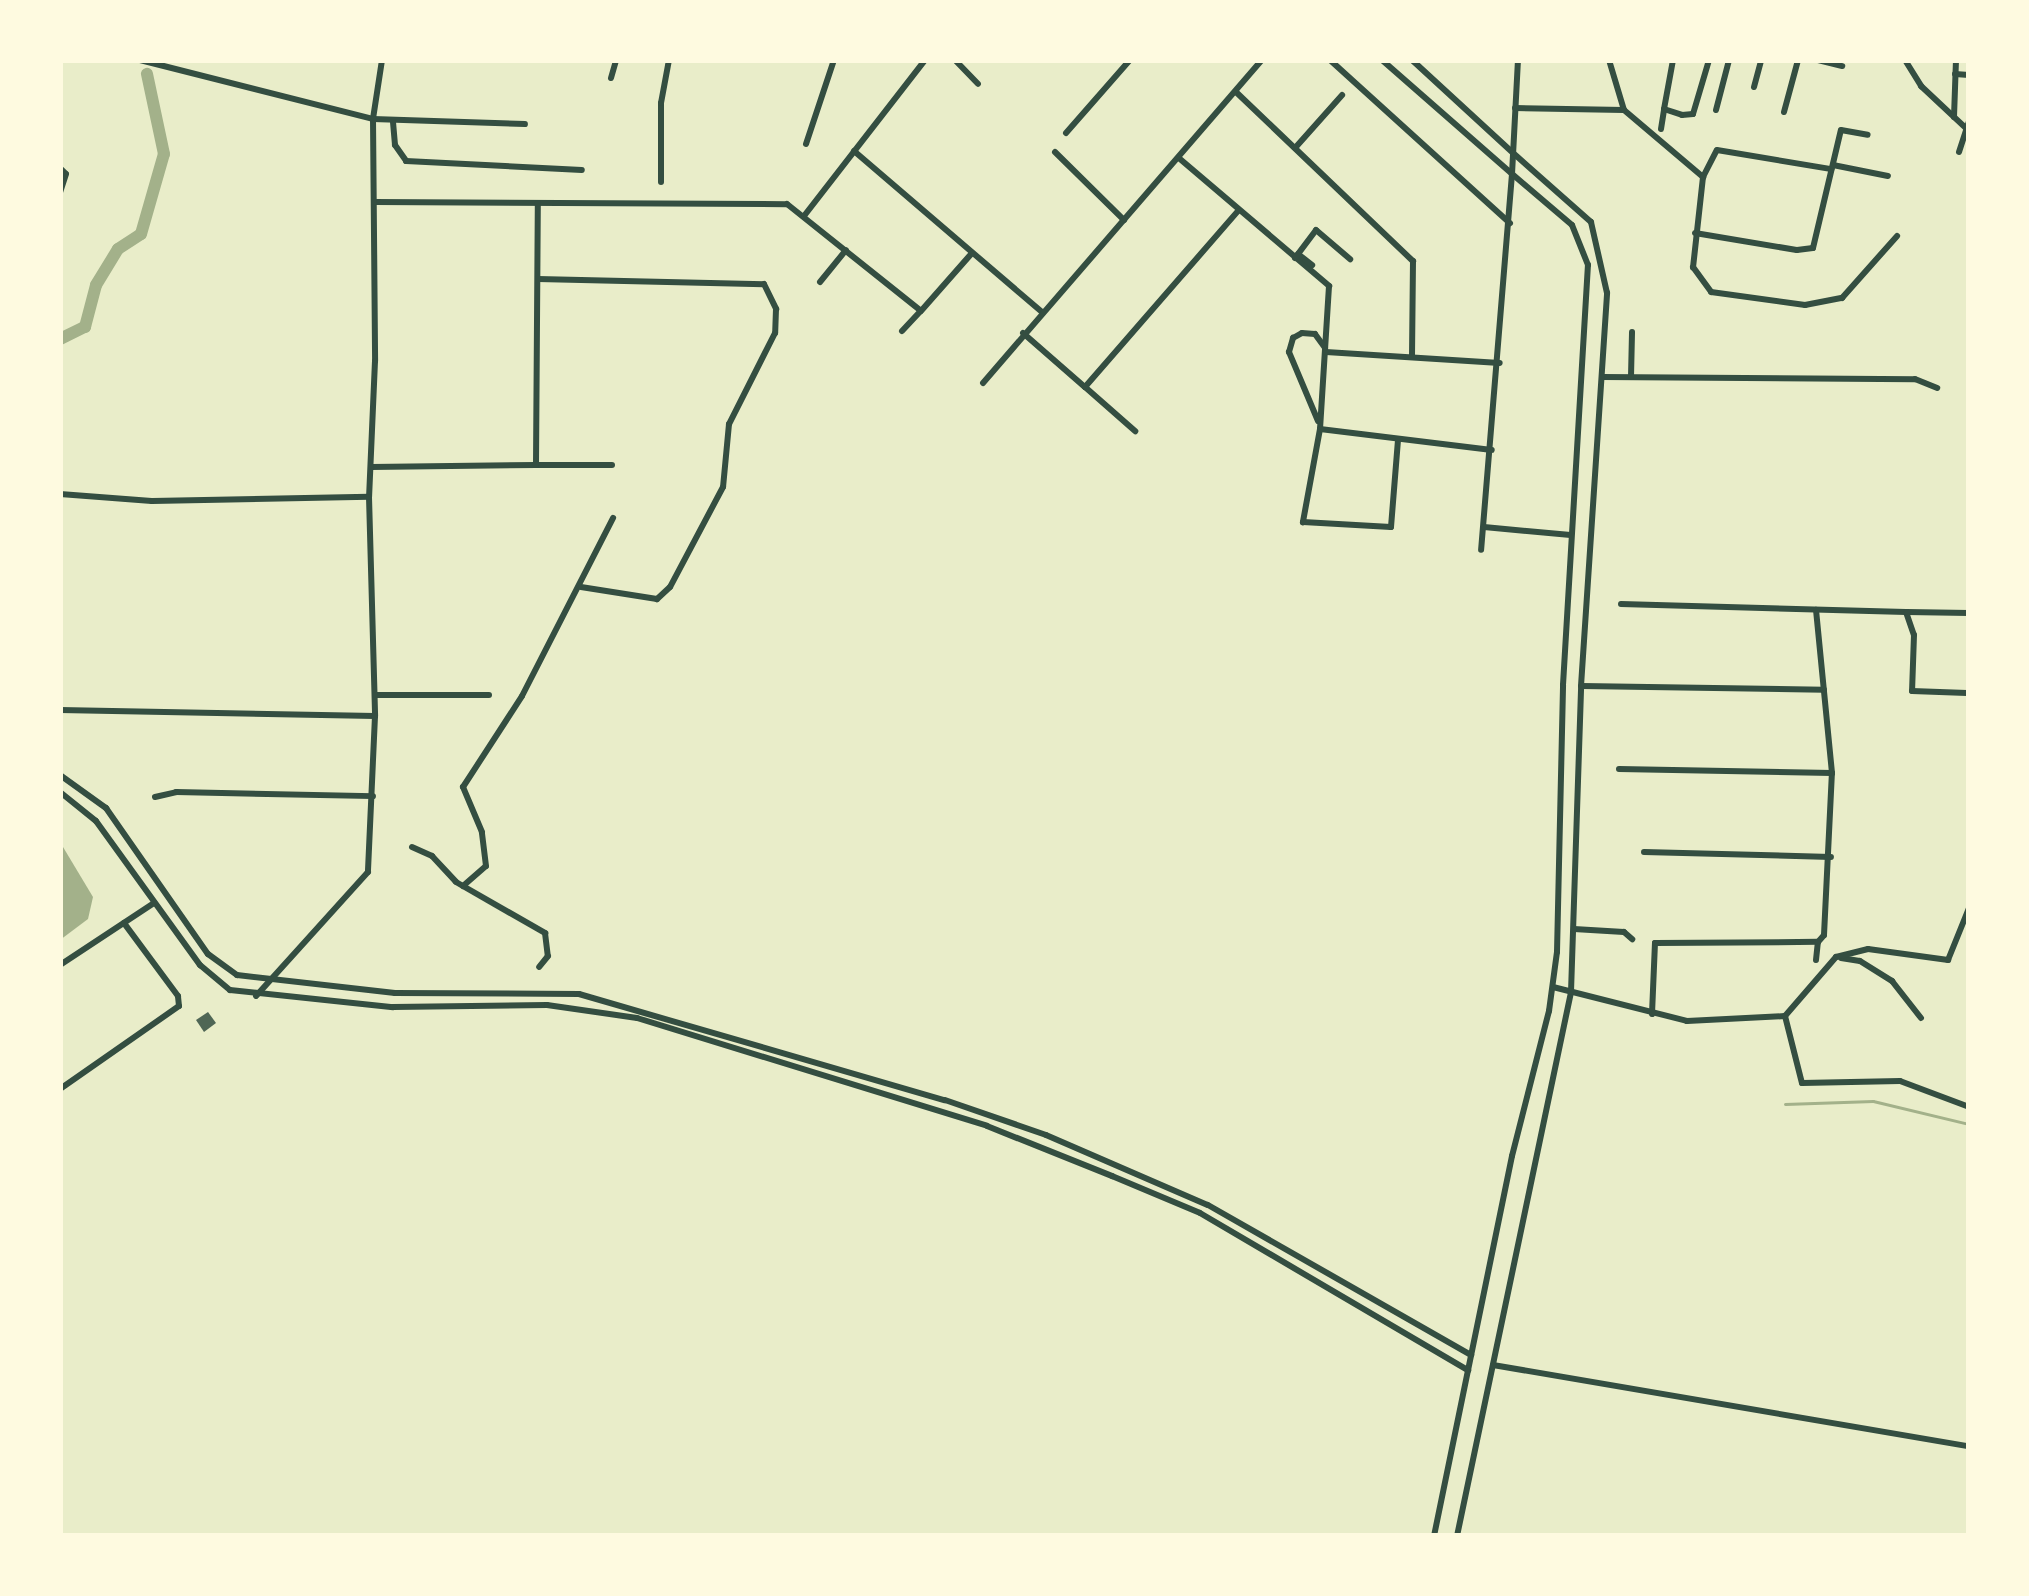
<!DOCTYPE html>
<style>
body{margin:0}
#map{position:relative;width:2029px;height:1596px;overflow:hidden;background:#e9edc9;font-family:Mulish,sans-serif}
div>[style]{position:absolute}
[style*='--x']{left:calc(var(--x)*1px);top:calc(var(--y)*1px);width:calc(var(--w)*1px);rotate:calc(var(--a)*1deg)}
.water>*{inset:0;background:#a3b18a}
.stream>*{height:3px;margin:-1.5px;padding:0 1.5px;transform-origin:1.5px;border-radius:1.5px;background:#a3b18a}
.canal>*{height:12px;margin:-6px;padding:0 6px;transform-origin:6px;border-radius:6px;background:#a3b18a}
.building>*{inset:0;background:#4f6655}
.minor>*{height:6px;margin:-3px;padding:0 3px;transform-origin:3px;border-radius:3px;background:#344e41}
.tertiary>*{height:6px;margin:-3px;padding:0 3px;transform-origin:3px;border-radius:3px;background:#344e41}
span{translate:-50% -50%;white-space:nowrap;text-align:center;line-height:1.15;-webkit-text-stroke:9px #fefae0;paint-order:stroke}
.frame{position:absolute;inset:0;border:63px solid #fefae0;pointer-events:none}
</style>
<div id="map">
<div class="water">
<i style="clip-path:polygon(60px 842px,93px 897px,88px 919px,60px 940px)"></i>
</div>
<div class="stream">
<i style="--x:1785;--y:1104;--w:88;--a:-2"></i>
<i style="--x:1873;--y:1101;--w:99;--a:13.5"></i>
</div>
<div class="canal">
<i style="--x:60;--y:339;--w:28;--a:-26"></i>
<i style="--x:85;--y:327;--w:43;--a:-75.3"></i>
<i style="--x:96;--y:285;--w:42;--a:-58.6"></i>
<i style="--x:118;--y:249;--w:27;--a:-33"></i>
<i style="--x:141;--y:234;--w:83;--a:-74"></i>
<i style="--x:164;--y:154;--w:82;--a:-102"></i>
</div>
<div class="building">
<i style="clip-path:polygon(208px 1012px,216px 1023px,204px 1032px,196px 1020px)"></i>
</div>
<div class="minor">
<i style="--x:382;--y:60;--w:60;--a:98.7"></i>
<i style="--x:373;--y:119;--w:152;--a:1.9"></i>
<i style="--x:955;--y:60;--w:33;--a:46"></i>
<i style="--x:1330;--y:60;--w:243;--a:42.2"></i>
<i style="--x:1382;--y:60;--w:173;--a:41.2"></i>
<i style="--x:1512;--y:174;--w:377;--a:94.7"></i>
<i style="--x:1412;--y:60;--w:137;--a:42.6"></i>
<i style="--x:1609;--y:60;--w:52;--a:73.3"></i>
<i style="--x:1624;--y:110;--w:104;--a:40.3"></i>
<i style="--x:1703;--y:177;--w:91;--a:96.3"></i>
<i style="--x:1693;--y:267;--w:31;--a:54"></i>
<i style="--x:1711;--y:292;--w:95;--a:7.9"></i>
<i style="--x:1805;--y:305;--w:38;--a:-11"></i>
<i style="--x:1842;--y:298;--w:83;--a:-48.4"></i>
<i style="--x:1673;--y:60;--w:50;--a:100.4"></i>
<i style="--x:1664;--y:109;--w:19;--a:18"></i>
<i style="--x:1682;--y:115;--w:11;--a:-5"></i>
<i style="--x:1693;--y:114;--w:56;--a:-73.5"></i>
<i style="--x:1818;--y:60;--w:25;--a:14"></i>
<i style="--x:1905;--y:60;--w:31;--a:58"></i>
<i style="--x:1921;--y:86;--w:66;--a:43.2"></i>
<i style="--x:1955;--y:74;--w:14;--a:4"></i>
<i style="--x:611;--y:78;--w:19;--a:-74"></i>
<i style="--x:1754;--y:87;--w:28;--a:-75"></i>
<i style="--x:1236;--y:92;--w:245;--a:43.7"></i>
<i style="--x:1413;--y:261;--w:96;--a:90.6"></i>
<i style="--x:1515;--y:108;--w:109;--a:1.1"></i>
<i style="--x:1716;--y:110;--w:52;--a:-75.4"></i>
<i style="--x:1784;--y:112;--w:54;--a:-74.9"></i>
<i style="--x:1954;--y:117;--w:57;--a:-88"></i>
<i style="--x:393;--y:122;--w:23;--a:85"></i>
<i style="--x:395;--y:145;--w:19;--a:55"></i>
<i style="--x:406;--y:161;--w:176;--a:2.9"></i>
<i style="--x:1661;--y:129;--w:20;--a:-81"></i>
<i style="--x:1066;--y:133;--w:97;--a:-48.8"></i>
<i style="--x:806;--y:144;--w:89;--a:-71.6"></i>
<i style="--x:1295;--y:148;--w:71;--a:-48.4"></i>
<i style="--x:854;--y:151;--w:246;--a:40.6"></i>
<i style="--x:1055;--y:152;--w:97;--a:44.6"></i>
<i style="--x:1959;--y:152;--w:33;--a:-72"></i>
<i style="--x:1180;--y:159;--w:196;--a:40.4"></i>
<i style="--x:1329;--y:286;--w:143;--a:93.6"></i>
<i style="--x:1320;--y:429;--w:95;--a:100.4"></i>
<i style="--x:1303;--y:522;--w:88;--a:3.3"></i>
<i style="--x:1391;--y:527;--w:87;--a:-85.4"></i>
<i style="--x:1833;--y:165;--w:56;--a:11.3"></i>
<i style="--x:60;--y:168;--w:8;--a:45"></i>
<i style="--x:66;--y:174;--w:19;--a:108"></i>
<i style="--x:1703;--y:177;--w:30;--a:-63"></i>
<i style="--x:1717;--y:150;--w:116;--a:9.5"></i>
<i style="--x:661;--y:182;--w:79;--a:-90"></i>
<i style="--x:661;--y:103;--w:44;--a:-79.5"></i>
<i style="--x:375;--y:202;--w:412;--a:0.3"></i>
<i style="--x:787;--y:204;--w:171;--a:38.6"></i>
<i style="--x:921;--y:311;--w:76;--a:-48.7"></i>
<i style="--x:804;--y:216;--w:197;--a:-52.2"></i>
<i style="--x:1695;--y:233;--w:103;--a:9.5"></i>
<i style="--x:1797;--y:250;--w:16;--a:-7"></i>
<i style="--x:1813;--y:248;--w:121;--a:-76.7"></i>
<i style="--x:1841;--y:130;--w:27;--a:10"></i>
<i style="--x:1298;--y:254;--w:18;--a:38"></i>
<i style="--x:1295;--y:258;--w:35;--a:-53"></i>
<i style="--x:1316;--y:230;--w:45;--a:40.5"></i>
<i style="--x:538;--y:279;--w:226;--a:1.3"></i>
<i style="--x:764;--y:284;--w:28;--a:64"></i>
<i style="--x:776;--y:309;--w:24;--a:92"></i>
<i style="--x:775;--y:333;--w:102;--a:116.8"></i>
<i style="--x:729;--y:424;--w:63;--a:95.4"></i>
<i style="--x:723;--y:487;--w:113;--a:117.9"></i>
<i style="--x:670;--y:587;--w:18;--a:137"></i>
<i style="--x:657;--y:599;--w:77;--a:-171"></i>
<i style="--x:820;--y:282;--w:41;--a:-50.9"></i>
<i style="--x:902;--y:331;--w:26;--a:-47"></i>
<i style="--x:1023;--y:333;--w:82;--a:41.1"></i>
<i style="--x:1085;--y:387;--w:233;--a:-49"></i>
<i style="--x:1326;--y:352;--w:174;--a:3.6"></i>
<i style="--x:1602;--y:377;--w:313;--a:0.4"></i>
<i style="--x:1915;--y:379;--w:24;--a:22"></i>
<i style="--x:1631;--y:377;--w:45;--a:-88.7"></i>
<i style="--x:983;--y:383;--w:427;--a:-49.2"></i>
<i style="--x:1085;--y:387;--w:67;--a:41.3"></i>
<i style="--x:1318;--y:421;--w:75;--a:-112.8"></i>
<i style="--x:1289;--y:352;--w:15;--a:-74"></i>
<i style="--x:1293;--y:338;--w:10;--a:-29"></i>
<i style="--x:1302;--y:333;--w:13;--a:4"></i>
<i style="--x:1315;--y:334;--w:17;--a:54"></i>
<i style="--x:1320;--y:429;--w:173;--a:7"></i>
<i style="--x:536;--y:465;--w:76;--a:0"></i>
<i style="--x:371;--y:467;--w:165;--a:-0.7"></i>
<i style="--x:536;--y:465;--w:262;--a:-89.6"></i>
<i style="--x:60;--y:494;--w:92;--a:4.4"></i>
<i style="--x:152;--y:501;--w:217;--a:-1.1"></i>
<i style="--x:1484;--y:527;--w:87;--a:5.3"></i>
<i style="--x:1621;--y:604;--w:285;--a:1.6"></i>
<i style="--x:1906;--y:612;--w:24;--a:71"></i>
<i style="--x:1914;--y:635;--w:56;--a:92"></i>
<i style="--x:1912;--y:691;--w:55;--a:2.1"></i>
<i style="--x:1907;--y:612;--w:62;--a:0.9"></i>
<i style="--x:1582;--y:686;--w:242;--a:0.9"></i>
<i style="--x:375;--y:695;--w:114;--a:0"></i>
<i style="--x:60;--y:710;--w:315;--a:1.1"></i>
<i style="--x:1619;--y:769;--w:213;--a:1.1"></i>
<i style="--x:155;--y:797;--w:22;--a:-13"></i>
<i style="--x:176;--y:792;--w:197;--a:1.2"></i>
<i style="--x:412;--y:847;--w:22;--a:24"></i>
<i style="--x:432;--y:856;--w:35;--a:47"></i>
<i style="--x:456;--y:882;--w:103;--a:29.8"></i>
<i style="--x:545;--y:933;--w:23;--a:83"></i>
<i style="--x:548;--y:956;--w:14;--a:129"></i>
<i style="--x:1644;--y:852;--w:187;--a:1.5"></i>
<i style="--x:463;--y:886;--w:30;--a:-41"></i>
<i style="--x:486;--y:866;--w:34;--a:-97"></i>
<i style="--x:482;--y:832;--w:49;--a:-112.9"></i>
<i style="--x:463;--y:787;--w:108;--a:-57"></i>
<i style="--x:522;--y:696;--w:200;--a:-62.9"></i>
<i style="--x:1574;--y:929;--w:50;--a:3.4"></i>
<i style="--x:1624;--y:932;--w:11;--a:41"></i>
<i style="--x:1841;--y:958;--w:19;--a:9"></i>
<i style="--x:1860;--y:961;--w:38;--a:32"></i>
<i style="--x:1892;--y:981;--w:47;--a:51.9"></i>
<i style="--x:1816;--y:960;--w:18;--a:-84"></i>
<i style="--x:60;--y:965;--w:113;--a:-33.4"></i>
<i style="--x:1553;--y:987;--w:138;--a:14.2"></i>
<i style="--x:1687;--y:1021;--w:98;--a:-2.9"></i>
<i style="--x:1785;--y:1016;--w:78;--a:-49.2"></i>
<i style="--x:1836;--y:957;--w:33;--a:-14"></i>
<i style="--x:1868;--y:949;--w:81;--a:7.8"></i>
<i style="--x:1948;--y:960;--w:56;--a:-68"></i>
<i style="--x:1652;--y:1014;--w:71;--a:-87.6"></i>
<i style="--x:1655;--y:943;--w:163;--a:-0.4"></i>
<i style="--x:1818;--y:942;--w:9;--a:-49"></i>
<i style="--x:1824;--y:935;--w:162;--a:-87.2"></i>
<i style="--x:1832;--y:773;--w:164;--a:-95.6"></i>
<i style="--x:1785;--y:1016;--w:69;--a:75.8"></i>
<i style="--x:1802;--y:1083;--w:98;--a:-1.2"></i>
<i style="--x:1900;--y:1081;--w:74;--a:20.6"></i>
<i style="--x:60;--y:1089;--w:145;--a:-34.9"></i>
<i style="--x:179;--y:1006;--w:10;--a:-96"></i>
<i style="--x:178;--y:996;--w:91;--a:-126.5"></i>
<i style="--x:1493;--y:1365;--w:483;--a:9.7"></i>
</div>
<div class="tertiary">
<i style="--x:140;--y:60;--w:240;--a:14.2"></i>
<i style="--x:373;--y:119;--w:242;--a:89.5"></i>
<i style="--x:375;--y:361;--w:136;--a:92.5"></i>
<i style="--x:369;--y:497;--w:219;--a:88.4"></i>
<i style="--x:375;--y:716;--w:156;--a:92.6"></i>
<i style="--x:368;--y:872;--w:167;--a:132.1"></i>
<i style="--x:60;--y:775;--w:57;--a:35.7"></i>
<i style="--x:106;--y:808;--w:178;--a:55.1"></i>
<i style="--x:208;--y:954;--w:36;--a:36"></i>
<i style="--x:237;--y:975;--w:159;--a:6.5"></i>
<i style="--x:395;--y:993;--w:184;--a:0.3"></i>
<i style="--x:579;--y:994;--w:381;--a:16.2"></i>
<i style="--x:945;--y:1100;--w:107;--a:19.1"></i>
<i style="--x:1046;--y:1135;--w:176;--a:23.4"></i>
<i style="--x:1208;--y:1205;--w:303;--a:29.7"></i>
<i style="--x:60;--y:792;--w:46;--a:38.9"></i>
<i style="--x:96;--y:821;--w:178;--a:54.2"></i>
<i style="--x:200;--y:965;--w:39;--a:40"></i>
<i style="--x:230;--y:990;--w:164;--a:6"></i>
<i style="--x:393;--y:1007;--w:154;--a:-0.7"></i>
<i style="--x:547;--y:1005;--w:91;--a:8.2"></i>
<i style="--x:637;--y:1018;--w:366;--a:17.1"></i>
<i style="--x:987;--y:1126;--w:135;--a:21.8"></i>
<i style="--x:1112;--y:1176;--w:95;--a:22.8"></i>
<i style="--x:1200;--y:1213;--w:311;--a:30.4"></i>
<i style="--x:1434;--y:1536;--w:388;--a:-78.4"></i>
<i style="--x:1512;--y:1156;--w:150;--a:-75.7"></i>
<i style="--x:1549;--y:1011;--w:60;--a:-82.3"></i>
<i style="--x:1557;--y:952;--w:267;--a:-88.7"></i>
<i style="--x:1563;--y:685;--w:421;--a:-86.6"></i>
<i style="--x:1588;--y:265;--w:43;--a:-111.8"></i>
<i style="--x:1572;--y:225;--w:79;--a:-139.6"></i>
<i style="--x:1512;--y:174;--w:114;--a:-87"></i>
<i style="--x:1457;--y:1536;--w:556;--a:-78.16"></i>
<i style="--x:1571;--y:992;--w:306;--a:-88.1"></i>
<i style="--x:1581;--y:686;--w:394;--a:-86.2"></i>
<i style="--x:1607;--y:293;--w:73;--a:-102.7"></i>
<i style="--x:1591;--y:222;--w:104;--a:-138.5"></i>
</div>
<div class="frame"></div>
</div>
